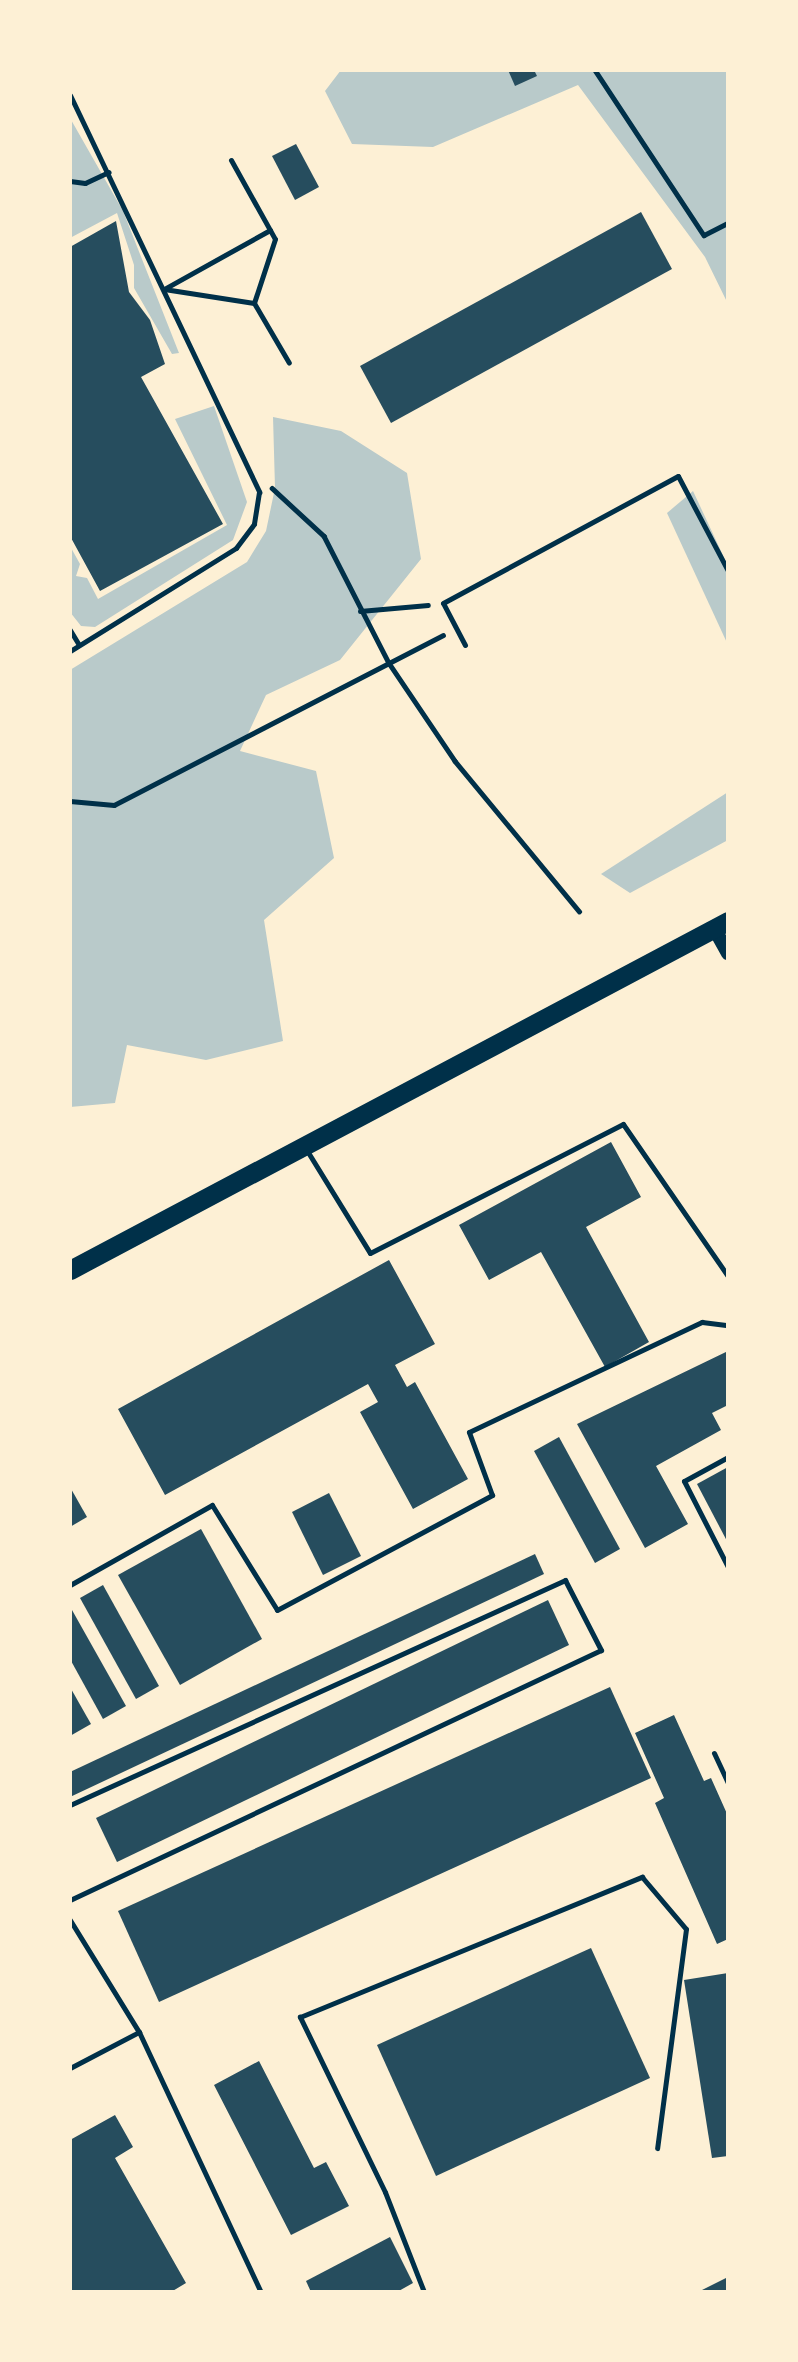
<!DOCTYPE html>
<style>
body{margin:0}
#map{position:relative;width:798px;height:2362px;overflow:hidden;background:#fdf0d5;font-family:"Roboto Condensed",sans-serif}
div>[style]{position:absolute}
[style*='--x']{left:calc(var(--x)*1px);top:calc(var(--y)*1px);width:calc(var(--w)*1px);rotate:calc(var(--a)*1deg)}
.green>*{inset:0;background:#b9caca}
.building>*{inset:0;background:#264d5e}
.path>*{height:4.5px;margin:-2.25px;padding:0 2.25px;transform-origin:2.25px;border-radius:2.25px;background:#003049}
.service>*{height:5px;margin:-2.5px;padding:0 2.5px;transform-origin:2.5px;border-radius:2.5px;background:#003049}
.secondary>*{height:14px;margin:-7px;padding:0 7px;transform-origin:7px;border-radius:7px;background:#003049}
.trunk>*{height:19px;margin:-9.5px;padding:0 9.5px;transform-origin:9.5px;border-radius:9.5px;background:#003049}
span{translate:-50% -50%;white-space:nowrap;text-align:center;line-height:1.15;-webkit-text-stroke:5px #fdf0d5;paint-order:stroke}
.frame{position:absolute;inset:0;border:72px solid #fdf0d5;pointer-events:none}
</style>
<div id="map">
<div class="green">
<i style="clip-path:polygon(341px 70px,728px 70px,728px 304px,705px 257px,578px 85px,433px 147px,352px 144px,325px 91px)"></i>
<i style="clip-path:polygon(70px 118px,123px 211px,179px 353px,172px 354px,134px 288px,134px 265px,117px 213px,70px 238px)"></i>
<i style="clip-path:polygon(214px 406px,247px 502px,233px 540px,95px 627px,81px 626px,70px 612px,70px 546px,80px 564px,76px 576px,87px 578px,98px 599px,227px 525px,175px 419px)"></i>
<i style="clip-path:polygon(273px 417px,341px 431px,407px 473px,421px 559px,340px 660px,266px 695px,240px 751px,316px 771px,334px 858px,264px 920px,283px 1041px,206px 1060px,127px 1045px,115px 1103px,70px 1107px,70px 670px,247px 562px,266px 531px,275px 488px)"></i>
<i style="clip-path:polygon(693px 491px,728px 566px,728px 645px,667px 513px)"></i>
<i style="clip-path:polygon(728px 792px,728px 840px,630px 893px,601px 874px)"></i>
</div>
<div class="building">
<i style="clip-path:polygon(508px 70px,534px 70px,537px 76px,515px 86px)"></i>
<i style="clip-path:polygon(296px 144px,319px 187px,295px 200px,272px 156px)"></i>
<i style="clip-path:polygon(641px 212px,672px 269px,391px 423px,360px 366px)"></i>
<i style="clip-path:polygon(116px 221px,129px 292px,150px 320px,165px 364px,141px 377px,223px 524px,100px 591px,70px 536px,70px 247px)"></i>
<i style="clip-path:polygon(611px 1142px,641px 1197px,586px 1227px,649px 1342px,605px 1367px,541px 1252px,489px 1280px,459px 1225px)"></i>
<i style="clip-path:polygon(389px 1260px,435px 1344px,395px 1365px,407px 1387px,415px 1382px,468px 1479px,413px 1509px,360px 1412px,378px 1402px,368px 1384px,165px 1495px,118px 1409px)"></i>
<i style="clip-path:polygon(728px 1351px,728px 1405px,712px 1413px,721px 1430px,656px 1466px,688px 1524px,645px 1548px,577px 1424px)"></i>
<i style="clip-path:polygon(559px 1437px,620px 1549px,595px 1563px,534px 1451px)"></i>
<i style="clip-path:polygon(728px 1467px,728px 1543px,697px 1484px)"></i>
<i style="clip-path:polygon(70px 1487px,87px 1517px,70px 1527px)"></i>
<i style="clip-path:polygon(329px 1493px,361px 1556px,323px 1575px,292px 1512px)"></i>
<i style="clip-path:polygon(201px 1529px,262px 1639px,180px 1685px,118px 1575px)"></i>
<i style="clip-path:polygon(535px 1554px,544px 1574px,70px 1797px,70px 1772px)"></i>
<i style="clip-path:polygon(103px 1585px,159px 1686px,136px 1699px,80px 1598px)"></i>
<i style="clip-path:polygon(548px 1600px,569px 1645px,117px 1862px,96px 1818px)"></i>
<i style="clip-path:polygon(72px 1610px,126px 1706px,103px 1719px,70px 1659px)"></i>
<i style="clip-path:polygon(70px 1687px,91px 1724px,70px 1736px)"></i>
<i style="clip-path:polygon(610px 1687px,651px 1778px,159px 2002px,118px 1911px)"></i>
<i style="clip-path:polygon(674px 1715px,704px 1781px,711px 1778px,728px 1816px,728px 1939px,717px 1944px,655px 1803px,664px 1798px,635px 1733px)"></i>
<i style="clip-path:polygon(591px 1948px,650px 2078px,436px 2176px,377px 2045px)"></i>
<i style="clip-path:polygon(728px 1973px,728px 2156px,712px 2158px,684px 1980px)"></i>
<i style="clip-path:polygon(259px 2061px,314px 2168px,326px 2162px,349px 2206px,291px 2235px,214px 2085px)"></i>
<i style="clip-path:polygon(115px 2115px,133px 2147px,115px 2158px,186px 2283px,171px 2292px,70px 2292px,70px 2140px)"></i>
<i style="clip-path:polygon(390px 2237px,413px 2283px,397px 2292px,311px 2292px,306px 2281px)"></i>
<i style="clip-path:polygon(728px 2277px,728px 2292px,698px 2292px)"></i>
</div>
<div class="path">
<i style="--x:595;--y:70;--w:198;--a:56.6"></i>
<i style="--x:704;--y:235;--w:27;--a:-27"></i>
<i style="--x:272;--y:488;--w:71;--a:42.7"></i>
<i style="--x:324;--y:536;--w:143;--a:62.9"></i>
<i style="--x:389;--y:663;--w:118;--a:56"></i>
<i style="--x:455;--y:761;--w:195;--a:50.4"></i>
<i style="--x:360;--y:611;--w:68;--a:-5"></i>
<i style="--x:70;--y:801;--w:44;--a:5.2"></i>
<i style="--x:114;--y:805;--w:370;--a:-27.3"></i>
</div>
<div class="service">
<i style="--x:70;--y:95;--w:440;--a:64.5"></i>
<i style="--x:259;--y:492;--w:32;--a:99"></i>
<i style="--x:254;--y:524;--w:30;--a:127"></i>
<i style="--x:236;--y:548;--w:195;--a:148.2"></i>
<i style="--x:231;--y:160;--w:90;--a:60.9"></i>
<i style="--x:275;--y:239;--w:67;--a:108.2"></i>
<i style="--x:70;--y:181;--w:15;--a:8"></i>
<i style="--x:85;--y:183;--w:26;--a:-25"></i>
<i style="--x:270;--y:230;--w:121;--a:150.9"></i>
<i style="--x:164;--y:289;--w:91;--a:8.8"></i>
<i style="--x:254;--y:303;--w:69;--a:59.7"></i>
<i style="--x:70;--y:630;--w:17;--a:59"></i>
<i style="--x:465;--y:645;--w:47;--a:-117.6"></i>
<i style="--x:443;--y:603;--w:267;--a:-28.4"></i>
<i style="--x:678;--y:476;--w:107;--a:62.2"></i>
<i style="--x:306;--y:1149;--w:122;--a:58.4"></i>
<i style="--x:370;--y:1253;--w:284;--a:-27"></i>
<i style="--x:623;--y:1124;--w:185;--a:55.4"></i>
<i style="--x:728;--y:1457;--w:50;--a:151.4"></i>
<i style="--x:684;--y:1481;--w:97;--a:62.9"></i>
<i style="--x:70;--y:1585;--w:163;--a:-29.4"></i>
<i style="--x:212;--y:1505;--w:123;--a:58.2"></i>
<i style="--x:277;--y:1610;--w:244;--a:-28.1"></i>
<i style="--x:492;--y:1495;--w:67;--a:-110.1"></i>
<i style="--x:469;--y:1432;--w:258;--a:-25.3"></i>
<i style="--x:702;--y:1322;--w:26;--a:7"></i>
<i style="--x:714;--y:1753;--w:33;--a:65"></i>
<i style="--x:70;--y:1805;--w:544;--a:-24.44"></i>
<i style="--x:565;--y:1580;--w:79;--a:62.8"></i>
<i style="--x:601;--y:1650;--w:587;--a:154.79"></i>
<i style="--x:70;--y:1920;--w:132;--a:58.4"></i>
<i style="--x:70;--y:2068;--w:78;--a:-27.6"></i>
<i style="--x:139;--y:2032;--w:287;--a:64.9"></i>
<i style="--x:424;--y:2292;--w:107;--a:-111.3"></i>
<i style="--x:385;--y:2192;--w:195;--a:-115.9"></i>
<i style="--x:300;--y:2017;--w:370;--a:-22.3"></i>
<i style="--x:642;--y:1877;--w:68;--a:49.8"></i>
<i style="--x:686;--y:1929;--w:221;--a:97.5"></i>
</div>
<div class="secondary">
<i style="--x:714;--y:928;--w:29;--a:61"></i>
</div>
<div class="trunk">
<i style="--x:70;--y:1270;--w:745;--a:-27.94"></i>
</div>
<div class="frame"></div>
</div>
